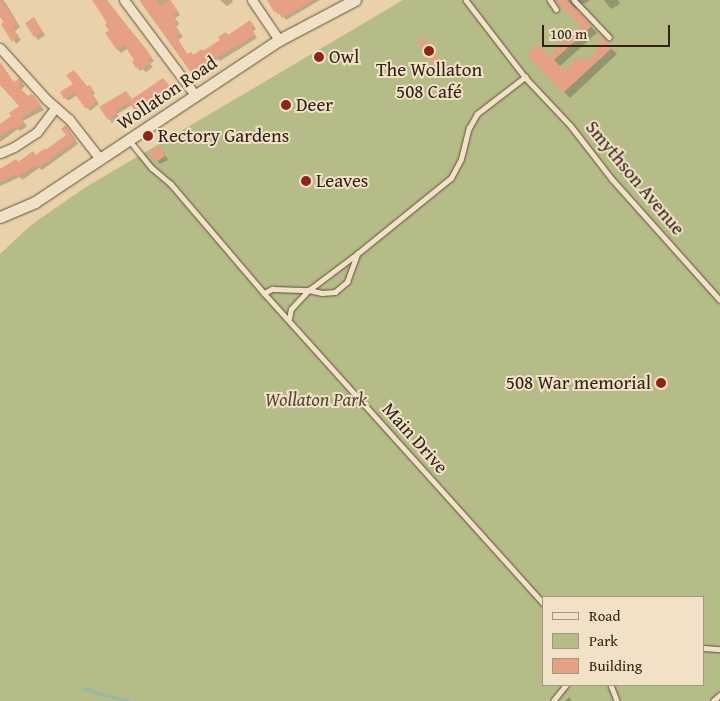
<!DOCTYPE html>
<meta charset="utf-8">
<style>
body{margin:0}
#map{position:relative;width:720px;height:701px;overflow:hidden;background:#e9d2a9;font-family:"Gentium Book Plus",serif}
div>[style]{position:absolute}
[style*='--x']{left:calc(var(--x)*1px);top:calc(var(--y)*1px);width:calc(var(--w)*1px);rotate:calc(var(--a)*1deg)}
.green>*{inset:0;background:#b6bc88}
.shadow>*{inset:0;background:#0003}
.stream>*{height:2.5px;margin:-1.25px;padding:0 1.25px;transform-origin:1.25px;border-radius:1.25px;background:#97b8a8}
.building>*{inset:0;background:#e6a084}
.roads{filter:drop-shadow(0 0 1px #604f3b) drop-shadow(0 0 1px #604f3b)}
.service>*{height:4.5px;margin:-2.25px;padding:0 2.25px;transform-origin:2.25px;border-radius:2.25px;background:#f1e2c7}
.minor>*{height:9px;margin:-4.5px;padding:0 4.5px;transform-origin:4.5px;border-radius:4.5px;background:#f1e2c7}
.tertiary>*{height:11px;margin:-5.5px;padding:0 5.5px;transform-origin:5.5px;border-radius:5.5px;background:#f1e2c7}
.dots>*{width:14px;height:14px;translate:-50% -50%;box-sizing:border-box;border:2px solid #f1e2c7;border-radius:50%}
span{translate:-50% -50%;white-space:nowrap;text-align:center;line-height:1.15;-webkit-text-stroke:4px #f1e2c7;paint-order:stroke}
.poi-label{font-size:19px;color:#322316}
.left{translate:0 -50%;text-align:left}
.right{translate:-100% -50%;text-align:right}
.street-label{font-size:19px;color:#322316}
.park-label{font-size:19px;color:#534932;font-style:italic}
.legend{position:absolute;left:542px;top:596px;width:162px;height:90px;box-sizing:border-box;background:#f1e2c7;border:1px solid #a59680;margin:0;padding:6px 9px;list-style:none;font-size:15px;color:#322316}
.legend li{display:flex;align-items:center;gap:10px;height:25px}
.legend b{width:25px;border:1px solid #a59680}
.scale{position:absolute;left:542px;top:25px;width:128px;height:22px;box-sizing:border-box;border:2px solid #322316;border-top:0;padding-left:6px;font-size:15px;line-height:18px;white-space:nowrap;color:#322316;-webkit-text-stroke:4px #f1e2c7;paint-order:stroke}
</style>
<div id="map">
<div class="green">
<i style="clip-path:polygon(evenodd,403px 0,720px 0,720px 701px,0 701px,0 254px,31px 225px,86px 187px,403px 0,544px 597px,704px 597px,704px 685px,544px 685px,544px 597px)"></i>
</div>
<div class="shadow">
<i style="clip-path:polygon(0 0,3px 0,7px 5px,20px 27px,14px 32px,21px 40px,16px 44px,0 15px)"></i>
<i style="clip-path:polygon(93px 0,107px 0,154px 61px,150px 64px,153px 67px,146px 72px,143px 69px,140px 71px,134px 63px,136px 61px,128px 48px,121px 53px,118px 50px,107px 33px,111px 30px,109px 24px)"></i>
<i style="clip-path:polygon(140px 0,170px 0,180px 15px,175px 18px,179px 24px,176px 27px,183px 37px,178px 40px,188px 55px,193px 56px,203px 52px,250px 21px,256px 29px,253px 31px,257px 38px,220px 61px,218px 59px,196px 76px)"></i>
<i style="clip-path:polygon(220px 0,232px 0,233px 2px,227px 6px)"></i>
<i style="clip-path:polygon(274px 0,320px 0,286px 20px,280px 13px,278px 14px,275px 11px)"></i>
<i style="clip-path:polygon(557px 0,590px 0,584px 4px,577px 2px,576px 10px,597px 33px,559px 67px,564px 72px,587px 62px,598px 51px,602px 39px,617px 54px,570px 98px,529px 55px,549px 57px,582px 27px)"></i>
<i style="clip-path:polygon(604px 0,618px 0,620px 4px,611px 9px)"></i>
<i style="clip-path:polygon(34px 19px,45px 35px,38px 40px,27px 23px)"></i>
<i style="clip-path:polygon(419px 42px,426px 42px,444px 65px,439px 68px)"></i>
<i style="clip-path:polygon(0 66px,14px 83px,22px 83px,25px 86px,21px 90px,28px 98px,37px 100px,44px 110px,23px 121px,27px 126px,20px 131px,18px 129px,0 142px,0 125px,13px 116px,21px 106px,0 81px)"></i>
<i style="clip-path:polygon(166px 82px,175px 94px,141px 116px,132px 105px,117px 114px,120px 118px,112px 123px,101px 107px,132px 101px)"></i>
<i style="clip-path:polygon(92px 89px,95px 93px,93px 95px,99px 104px,90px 111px,77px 95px,68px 101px,61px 92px)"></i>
<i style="clip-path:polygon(69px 130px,78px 144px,42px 170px,39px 168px,22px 180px,20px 177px,0 186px,0 169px,16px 161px,18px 163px,36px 156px,68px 135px)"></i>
<i style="clip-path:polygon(160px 146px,168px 160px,160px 164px,157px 161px)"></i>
<i style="clip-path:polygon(569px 697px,572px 701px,565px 701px)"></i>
</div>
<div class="stream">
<i style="--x:90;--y:690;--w:6;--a:-171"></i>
<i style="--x:84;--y:689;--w:47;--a:14.9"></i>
</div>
<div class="building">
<i style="clip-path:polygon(0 0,18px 24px,12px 28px,19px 36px,12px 42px,1px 24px,4px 22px,0 17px)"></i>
<i style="clip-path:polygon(92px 0,106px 0,146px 49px,152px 58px,148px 60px,151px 63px,142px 69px,139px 66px,136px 68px,132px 62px,134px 60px,124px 45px,117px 50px,105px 33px,109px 30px,105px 25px,107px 23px)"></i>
<i style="clip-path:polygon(139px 0,156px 0,160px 6px,170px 0,178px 11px,173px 15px,177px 21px,174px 23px,180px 33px,176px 36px,187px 54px,191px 52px,193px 55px,202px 49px,203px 51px,220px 40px,218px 37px,226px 32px,228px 35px,250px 20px,254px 26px,251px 27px,255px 35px,216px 58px,215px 56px,192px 74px)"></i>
<i style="clip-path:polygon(267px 0,313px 0,282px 18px,277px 10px,274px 12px)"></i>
<i style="clip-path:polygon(555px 0,567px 0,592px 26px,554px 60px,564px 70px,580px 56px,587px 61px,597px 51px,595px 49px,600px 45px,598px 42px,602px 37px,612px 48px,563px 93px,527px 55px,538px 44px,549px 56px,581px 26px)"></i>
<i style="clip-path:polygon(34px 17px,43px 32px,34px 37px,25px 23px)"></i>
<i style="clip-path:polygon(423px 37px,441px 61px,435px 66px,417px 42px)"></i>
<i style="clip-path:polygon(0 62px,14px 82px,19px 78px,23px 82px,18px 86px,28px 96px,31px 94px,34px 96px,41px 106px,21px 118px,24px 123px,16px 129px,14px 127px,0 136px,0 124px,11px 116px,9px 113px,19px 106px,0 85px)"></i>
<i style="clip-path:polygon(74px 70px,87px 86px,90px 85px,93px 90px,91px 92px,97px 101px,86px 109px,74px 93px,64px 99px,60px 92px,73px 84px,66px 75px)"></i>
<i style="clip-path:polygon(163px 78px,173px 90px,137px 114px,129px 102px,115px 111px,117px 114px,108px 120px,99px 107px,126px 91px,132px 99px)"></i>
<i style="clip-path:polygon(66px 125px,76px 140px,38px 168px,36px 165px,18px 177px,16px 174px,0 182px,0 169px,16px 159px,18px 162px,33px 151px,36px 155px,45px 148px,46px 150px,66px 135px,61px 129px)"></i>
<i style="clip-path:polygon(160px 145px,165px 156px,156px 162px,149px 152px)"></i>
</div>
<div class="roads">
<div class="service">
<i style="--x:466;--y:0;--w:97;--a:52.5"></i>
<i style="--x:525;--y:77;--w:67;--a:46.8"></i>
<i style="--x:571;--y:126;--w:67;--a:52.3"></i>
<i style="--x:612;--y:179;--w:162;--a:48.2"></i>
<i style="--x:550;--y:0;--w:11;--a:56"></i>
<i style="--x:574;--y:0;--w:51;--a:46.6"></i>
<i style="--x:130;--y:141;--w:35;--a:51"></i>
<i style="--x:152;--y:168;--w:25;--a:40"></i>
<i style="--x:171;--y:184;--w:143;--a:49.5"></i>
<i style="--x:264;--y:293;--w:418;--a:48"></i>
<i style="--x:264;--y:293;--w:9;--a:-27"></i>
<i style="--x:272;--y:289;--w:37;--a:2"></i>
<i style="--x:309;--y:290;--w:60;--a:-36.9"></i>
<i style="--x:357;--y:254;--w:121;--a:-39"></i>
<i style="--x:451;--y:178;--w:21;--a:-62"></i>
<i style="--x:461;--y:159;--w:32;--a:-76"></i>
<i style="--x:469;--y:128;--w:16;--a:-60"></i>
<i style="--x:477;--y:114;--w:61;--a:-37.6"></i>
<i style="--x:289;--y:319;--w:10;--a:-79"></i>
<i style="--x:291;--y:309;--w:26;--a:-47"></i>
<i style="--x:309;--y:290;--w:13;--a:13"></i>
<i style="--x:322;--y:293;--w:13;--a:-4"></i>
<i style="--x:335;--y:292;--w:16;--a:-40"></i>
<i style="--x:347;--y:282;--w:30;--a:-70"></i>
<i style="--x:704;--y:648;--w:16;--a:4"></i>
<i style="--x:611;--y:685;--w:17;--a:69"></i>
<i style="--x:553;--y:701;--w:21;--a:-51"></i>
<i style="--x:713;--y:701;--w:9;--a:-41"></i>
</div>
<div class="minor">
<i style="--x:124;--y:0;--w:119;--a:53.2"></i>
<i style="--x:252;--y:0;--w:48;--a:56"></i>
<i style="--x:0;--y:48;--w:70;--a:47.9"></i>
<i style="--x:47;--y:100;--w:29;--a:41"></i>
<i style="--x:69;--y:119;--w:51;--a:52.2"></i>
<i style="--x:0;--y:153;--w:15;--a:-23"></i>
<i style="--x:14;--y:147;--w:27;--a:-33"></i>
<i style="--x:37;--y:132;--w:31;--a:-53"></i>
</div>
<div class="tertiary">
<i style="--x:0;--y:217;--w:38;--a:-23"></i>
<i style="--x:35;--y:202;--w:293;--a:-33.6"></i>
<i style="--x:279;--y:40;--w:86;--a:-27.8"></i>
</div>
</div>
<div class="dots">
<i style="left:429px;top:51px;background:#8f2418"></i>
<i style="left:319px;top:57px;background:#8f2418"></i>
<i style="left:286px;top:105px;background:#8f2418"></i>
<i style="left:148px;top:136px;background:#8f2418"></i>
<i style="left:306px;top:181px;background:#8f2418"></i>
<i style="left:661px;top:383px;background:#8f2418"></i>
</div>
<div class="poi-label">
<span class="left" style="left:329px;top:57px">Owl</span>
<span style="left:429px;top:81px">The Wollaton<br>508 Café</span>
<span class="left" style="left:296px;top:105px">Deer</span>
<span class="left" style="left:158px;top:136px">Rectory Gardens</span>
<span class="left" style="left:316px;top:181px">Leaves</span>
<span class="right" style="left:651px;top:383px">508 War memorial</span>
</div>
<div class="street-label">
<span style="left:167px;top:93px;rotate:-34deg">Wollaton Road</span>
<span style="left:635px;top:178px;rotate:50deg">Smythson Avenue</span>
<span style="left:415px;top:438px;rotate:48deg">Main Drive</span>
</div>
<div class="park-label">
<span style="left:316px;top:400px">Wollaton Park</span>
</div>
<ul class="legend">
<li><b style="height:6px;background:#f1e2c7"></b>Road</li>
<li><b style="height:14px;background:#b6bc88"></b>Park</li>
<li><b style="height:14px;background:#e6a084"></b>Building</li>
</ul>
<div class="scale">100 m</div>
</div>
